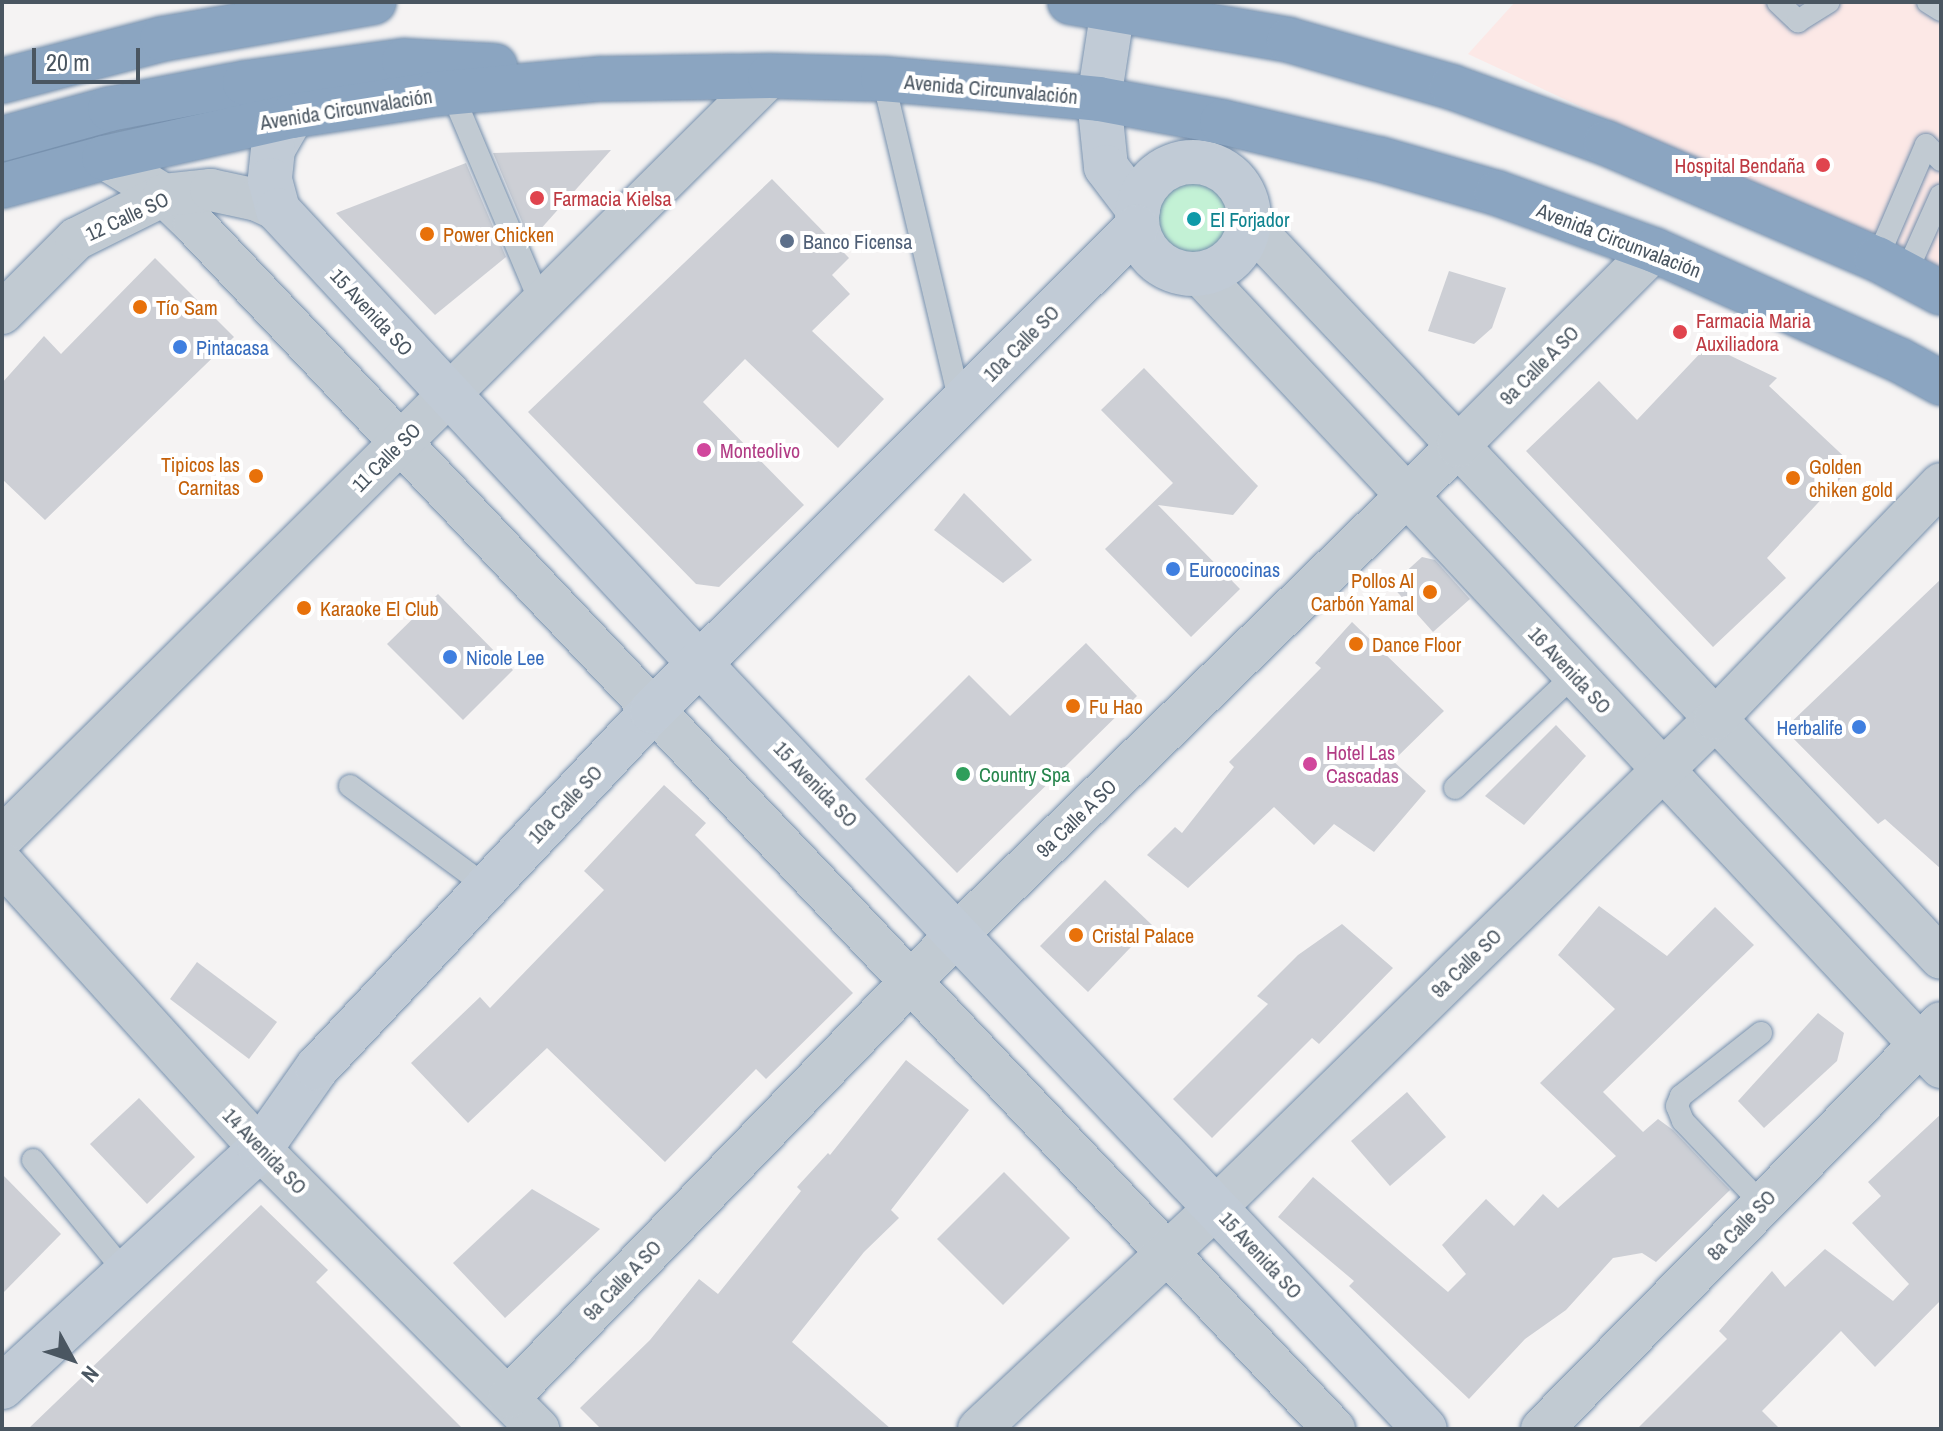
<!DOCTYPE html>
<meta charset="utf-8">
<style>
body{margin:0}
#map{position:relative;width:1943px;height:1431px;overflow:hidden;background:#f5f3f3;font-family:"Archivo Narrow",sans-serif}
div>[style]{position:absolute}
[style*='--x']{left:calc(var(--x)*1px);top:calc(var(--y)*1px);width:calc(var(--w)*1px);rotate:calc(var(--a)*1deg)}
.medical>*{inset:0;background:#fce8e6}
.green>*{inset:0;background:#c3f1d5}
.round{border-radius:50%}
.building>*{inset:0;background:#cdcfd5}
.roads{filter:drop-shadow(0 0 2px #7690ad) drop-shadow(0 0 2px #7690ad)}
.lane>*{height:22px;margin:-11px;padding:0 11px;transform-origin:11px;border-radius:11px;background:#c1cad2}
.street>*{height:42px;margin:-21px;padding:0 21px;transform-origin:21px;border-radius:21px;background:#c1cad2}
.secondary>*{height:44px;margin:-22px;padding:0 22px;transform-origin:22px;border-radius:22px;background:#c1cbd6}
.secondary>.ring{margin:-22px;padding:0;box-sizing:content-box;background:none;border:44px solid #c1cbd6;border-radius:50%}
.highway>*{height:44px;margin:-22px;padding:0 22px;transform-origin:22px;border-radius:22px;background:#8ba5c1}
.dots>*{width:22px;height:22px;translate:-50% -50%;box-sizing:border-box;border:4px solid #fff;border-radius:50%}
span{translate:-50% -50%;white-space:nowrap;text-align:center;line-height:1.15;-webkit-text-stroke:8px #fff;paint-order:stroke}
.street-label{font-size:20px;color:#4a5661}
.health-label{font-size:20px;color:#be3a42}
.right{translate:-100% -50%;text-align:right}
.left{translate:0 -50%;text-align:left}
.culture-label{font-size:20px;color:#0d838f}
.food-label{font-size:20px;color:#c56008}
.service-label{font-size:20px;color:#4e5e75}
.shop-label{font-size:20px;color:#366cbe}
.hotel-label{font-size:20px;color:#b23c85}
.leisure-label{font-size:20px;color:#27864d}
.frame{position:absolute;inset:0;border:4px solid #4a5661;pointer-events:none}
.north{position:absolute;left:32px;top:1319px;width:80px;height:80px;-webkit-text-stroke:6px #fff;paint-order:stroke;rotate:130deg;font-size:22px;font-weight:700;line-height:32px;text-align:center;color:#4a5661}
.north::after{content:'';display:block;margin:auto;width:28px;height:36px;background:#4a5661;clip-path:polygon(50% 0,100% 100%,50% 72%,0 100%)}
.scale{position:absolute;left:32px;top:48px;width:108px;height:36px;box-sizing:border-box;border:4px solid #4a5661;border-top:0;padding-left:10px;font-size:24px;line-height:28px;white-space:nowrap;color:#4a5661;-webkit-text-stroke:6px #fff;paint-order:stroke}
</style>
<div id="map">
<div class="medical">
<i style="clip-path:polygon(1515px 2px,1941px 2px,1941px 275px,1468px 54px)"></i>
</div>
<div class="green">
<i class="round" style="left:1151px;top:177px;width:82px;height:82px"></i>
</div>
<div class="building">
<i style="clip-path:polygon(611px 150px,530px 241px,493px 153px)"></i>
<i style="clip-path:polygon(466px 163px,506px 257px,435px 315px,336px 213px)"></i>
<i style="clip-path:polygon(772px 179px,849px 258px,832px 275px,850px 294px,812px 331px,884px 399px,838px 448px,745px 359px,703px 402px,804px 505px,719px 587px,696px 584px,528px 412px)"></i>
<i style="clip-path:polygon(155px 258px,234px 337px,45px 520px,2px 479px,2px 383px,44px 336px,61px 354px)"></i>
<i style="clip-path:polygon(1449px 271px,1506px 288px,1492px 328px,1474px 344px,1428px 331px)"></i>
<i style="clip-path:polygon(1708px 345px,1777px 378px,1769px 386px,1853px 465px,1767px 558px,1786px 578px,1713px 647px,1526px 451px,1599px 381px,1637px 420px)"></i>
<i style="clip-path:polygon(1144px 368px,1258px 486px,1233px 515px,1158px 505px,1240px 589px,1191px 637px,1105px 549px,1173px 483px,1101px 410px)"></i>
<i style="clip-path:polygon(964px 493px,1032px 560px,1003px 583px,934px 530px)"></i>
<i style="clip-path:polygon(1422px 557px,1435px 560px,1470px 599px,1433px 632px,1391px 585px)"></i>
<i style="clip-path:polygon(1941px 579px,1941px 869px,1885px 819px,1878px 824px,1784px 729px)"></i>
<i style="clip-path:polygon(438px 594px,513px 670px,463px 720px,387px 644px)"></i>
<i style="clip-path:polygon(1352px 622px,1444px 711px,1393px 761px,1426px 791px,1374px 852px,1334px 824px,1314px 845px,1274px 807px,1188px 888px,1147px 855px,1175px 827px,1182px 833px,1234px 767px,1229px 762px,1321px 668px,1315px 663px)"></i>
<i style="clip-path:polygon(1086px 643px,1137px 696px,957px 873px,865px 779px,969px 675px,1010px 716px)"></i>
<i style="clip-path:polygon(1556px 725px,1586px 756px,1524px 825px,1485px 796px)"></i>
<i style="clip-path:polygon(664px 785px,706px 823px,695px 835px,853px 993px,766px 1079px,756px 1069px,665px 1162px,547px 1048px,468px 1123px,411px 1063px,480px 997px,490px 1008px,604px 890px,584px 871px)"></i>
<i style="clip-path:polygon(1105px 880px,1152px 925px,1088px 992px,1040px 946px)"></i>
<i style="clip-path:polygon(1599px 906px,1667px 956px,1715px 907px,1754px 945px,1603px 1092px,1643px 1132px,1658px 1119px,1673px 1130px,1730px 1190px,1656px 1262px,1642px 1253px,1613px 1258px,1566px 1310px,1525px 1339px,1469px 1399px,1349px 1286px,1354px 1281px,1278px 1217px,1313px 1177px,1448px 1292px,1466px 1274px,1442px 1245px,1486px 1199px,1514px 1226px,1543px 1194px,1558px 1208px,1616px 1156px,1540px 1083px,1615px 1009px,1558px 955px)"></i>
<i style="clip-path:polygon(1342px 924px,1393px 968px,1319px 1044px,1312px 1038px,1212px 1138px,1173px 1099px,1268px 1004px,1257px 996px,1298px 955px)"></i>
<i style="clip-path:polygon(197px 962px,277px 1022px,249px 1059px,170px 999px)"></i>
<i style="clip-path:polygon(1818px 1013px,1844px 1033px,1837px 1061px,1764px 1128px,1738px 1101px)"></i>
<i style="clip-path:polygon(906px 1060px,969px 1110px,891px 1210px,899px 1218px,864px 1252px,792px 1342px,891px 1429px,601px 1429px,580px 1408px,650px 1340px,699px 1279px,718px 1294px,801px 1191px,797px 1187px,828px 1153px,830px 1155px)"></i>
<i style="clip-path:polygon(1407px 1092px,1446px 1137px,1390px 1186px,1351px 1141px)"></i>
<i style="clip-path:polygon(139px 1098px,195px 1157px,147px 1204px,90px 1144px)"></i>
<i style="clip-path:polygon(1941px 1114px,1941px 1300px,1875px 1367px,1841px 1331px,1762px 1411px,1780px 1429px,1637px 1429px,1727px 1339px,1719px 1331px,1772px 1271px,1785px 1287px,1825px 1249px,1893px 1301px,1909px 1284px,1852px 1223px,1881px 1196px,1868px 1182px)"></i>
<i style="clip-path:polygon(1004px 1172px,1070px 1238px,1003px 1305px,937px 1239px)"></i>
<i style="clip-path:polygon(2px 1174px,61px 1234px,2px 1294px)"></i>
<i style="clip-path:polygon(532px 1189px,600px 1229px,505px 1318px,453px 1263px)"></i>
<i style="clip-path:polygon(261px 1205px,328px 1270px,316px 1282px,463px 1429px,28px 1429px)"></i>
</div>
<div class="roads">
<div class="lane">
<i style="--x:1778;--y:2;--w:28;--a:44"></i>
<i style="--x:1798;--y:21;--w:36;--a:-32"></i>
<i style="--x:1928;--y:2;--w:15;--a:32"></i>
<i style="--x:883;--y:79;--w:333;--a:76.6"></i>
<i style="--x:452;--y:93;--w:229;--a:67.1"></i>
<i style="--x:1877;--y:259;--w:124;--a:-66.7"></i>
<i style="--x:1926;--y:145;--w:21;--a:45"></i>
<i style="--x:1906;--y:273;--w:85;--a:-65.8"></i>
<i style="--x:350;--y:786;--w:170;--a:36.4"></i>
<i style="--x:1455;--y:788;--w:164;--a:-43.5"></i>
<i style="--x:1761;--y:1033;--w:102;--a:141.8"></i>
<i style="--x:1681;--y:1096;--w:11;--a:112"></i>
<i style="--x:1677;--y:1106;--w:16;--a:68"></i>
<i style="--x:1683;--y:1121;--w:115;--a:46.4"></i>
<i style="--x:33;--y:1160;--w:146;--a:50.5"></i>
</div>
<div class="street">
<i style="--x:104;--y:158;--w:70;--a:31.7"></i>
<i style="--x:164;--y:195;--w:42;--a:44"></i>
<i style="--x:194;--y:224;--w:1659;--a:46.59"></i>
<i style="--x:1248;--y:223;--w:1010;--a:46.68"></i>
<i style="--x:1199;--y:273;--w:1087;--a:46.94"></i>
<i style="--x:2;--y:313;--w:105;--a:-45"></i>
<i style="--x:76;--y:239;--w:98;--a:-26.6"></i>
<i style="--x:164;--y:195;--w:47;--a:-6.1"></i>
<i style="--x:211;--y:190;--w:47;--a:12.3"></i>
<i style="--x:257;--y:200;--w:23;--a:25"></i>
<i style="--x:2;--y:838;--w:1082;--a:-44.78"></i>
<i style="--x:2;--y:863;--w:385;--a:47.9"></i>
<i style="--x:260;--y:1149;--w:395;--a:45.2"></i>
<i style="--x:509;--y:1397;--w:646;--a:-45.94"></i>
<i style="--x:958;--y:933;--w:698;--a:-44.25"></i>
<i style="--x:1458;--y:446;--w:277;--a:-45"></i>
<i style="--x:979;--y:1429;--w:325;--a:-43.1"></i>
<i style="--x:1216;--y:1207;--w:698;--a:-44.36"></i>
<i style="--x:1715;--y:719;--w:326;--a:-46.1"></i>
<i style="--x:1542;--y:1429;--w:569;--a:-45.5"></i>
</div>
<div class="secondary">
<i style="--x:1114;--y:2;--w:98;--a:98.8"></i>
<i style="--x:1099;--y:99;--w:68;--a:84.1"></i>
<i style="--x:1106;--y:167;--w:53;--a:52.7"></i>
<i style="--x:292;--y:116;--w:38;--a:120"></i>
<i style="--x:273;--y:149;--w:31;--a:96"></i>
<i style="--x:270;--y:180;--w:31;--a:75"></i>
<i style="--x:278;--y:210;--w:618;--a:47.1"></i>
<i style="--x:699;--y:663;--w:1055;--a:46.54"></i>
<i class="ring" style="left:1137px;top:162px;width:68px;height:68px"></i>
<i style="--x:2;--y:1387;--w:351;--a:-42.7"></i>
<i style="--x:260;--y:1149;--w:99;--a:-54.9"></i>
<i style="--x:317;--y:1068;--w:490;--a:-46.8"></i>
<i style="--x:652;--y:711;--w:685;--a:-44.94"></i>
</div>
<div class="highway">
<i style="--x:1070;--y:2;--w:222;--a:9.8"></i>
<i style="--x:1289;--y:40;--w:170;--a:16.1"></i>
<i style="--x:1452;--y:87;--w:164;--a:20"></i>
<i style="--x:1606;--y:143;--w:295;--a:23.2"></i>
<i style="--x:1877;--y:259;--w:72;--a:28"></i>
<i style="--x:2;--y:81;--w:165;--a:-14.7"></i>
<i style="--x:162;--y:39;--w:215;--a:-9.9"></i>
<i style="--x:2;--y:139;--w:112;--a:-15.5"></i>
<i style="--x:110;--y:109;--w:137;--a:-10.9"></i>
<i style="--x:245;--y:83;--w:161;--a:-7.9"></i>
<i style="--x:404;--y:61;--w:91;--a:3.1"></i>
<i style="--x:2;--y:186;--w:106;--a:-15.4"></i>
<i style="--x:104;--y:158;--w:193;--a:-12.6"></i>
<i style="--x:292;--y:116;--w:144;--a:-8.8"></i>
<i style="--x:434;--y:94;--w:167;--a:-5.2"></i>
<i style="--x:600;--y:79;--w:170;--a:-1"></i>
<i style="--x:770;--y:76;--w:113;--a:1.5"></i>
<i style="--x:883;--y:79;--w:114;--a:5"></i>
<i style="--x:997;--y:89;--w:102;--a:5.6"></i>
<i style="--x:1099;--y:99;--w:125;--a:10.6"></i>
<i style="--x:1222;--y:122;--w:161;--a:13.3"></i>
<i style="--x:1379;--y:159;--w:123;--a:16.1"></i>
<i style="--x:1497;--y:193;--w:167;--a:20"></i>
<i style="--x:1654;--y:250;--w:269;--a:24.2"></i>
<i style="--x:1899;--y:360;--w:48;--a:28.7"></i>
</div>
</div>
<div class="dots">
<i style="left:1823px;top:165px;background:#e0444e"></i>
<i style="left:537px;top:198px;background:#e0444e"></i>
<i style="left:1194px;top:219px;background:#0f9aa8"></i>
<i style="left:427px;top:234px;background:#e8710a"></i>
<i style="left:787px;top:241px;background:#5c6f8a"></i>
<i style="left:140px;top:307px;background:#e8710a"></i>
<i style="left:1680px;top:332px;background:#e0444e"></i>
<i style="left:180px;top:347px;background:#3f7fe0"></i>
<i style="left:704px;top:450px;background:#d1479c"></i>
<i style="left:256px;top:476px;background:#e8710a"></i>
<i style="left:1793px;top:478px;background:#e8710a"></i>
<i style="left:1173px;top:569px;background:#3f7fe0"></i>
<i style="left:1430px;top:592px;background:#e8710a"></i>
<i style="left:304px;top:608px;background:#e8710a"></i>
<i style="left:1356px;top:644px;background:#e8710a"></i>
<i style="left:450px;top:657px;background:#3f7fe0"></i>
<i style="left:1073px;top:706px;background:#e8710a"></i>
<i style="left:1859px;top:727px;background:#3f7fe0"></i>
<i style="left:1310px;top:764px;background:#d1479c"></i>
<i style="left:963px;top:774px;background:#2e9e5b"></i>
<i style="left:1076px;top:935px;background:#e8710a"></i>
</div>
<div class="street-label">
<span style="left:991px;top:89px;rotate:5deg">Avenida Circunvalación</span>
<span style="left:346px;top:109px;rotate:-9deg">Avenida Circunvalación</span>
<span style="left:127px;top:216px;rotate:-25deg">12 Calle SO</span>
<span style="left:1619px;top:240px;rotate:21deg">Avenida Circunvalación</span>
<span style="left:372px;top:312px;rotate:47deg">15 Avenida SO</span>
<span style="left:1021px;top:343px;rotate:-45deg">10a Calle SO</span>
<span style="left:1539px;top:365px;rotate:-45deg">9a Calle A SO</span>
<span style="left:386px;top:457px;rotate:-45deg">11 Calle SO</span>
<span style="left:1570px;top:670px;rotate:47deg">16 Avenida SO</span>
<span style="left:816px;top:784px;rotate:46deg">15 Avenida SO</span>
<span style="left:565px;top:804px;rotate:-47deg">10a Calle SO</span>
<span style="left:1076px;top:818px;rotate:-44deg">9a Calle A SO</span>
<span style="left:1466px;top:963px;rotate:-44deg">9a Calle SO</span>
<span style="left:265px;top:1151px;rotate:46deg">14 Avenida SO</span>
<span style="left:1741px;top:1225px;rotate:-46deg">8a Calle SO</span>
<span style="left:1261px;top:1255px;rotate:47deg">15 Avenida SO</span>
<span style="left:622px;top:1280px;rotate:-46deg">9a Calle A SO</span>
</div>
<div class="health-label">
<span class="right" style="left:1805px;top:165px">Hospital Bendaña</span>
<span class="left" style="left:553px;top:198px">Farmacia Kielsa</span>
<span class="left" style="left:1696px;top:332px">Farmacia Maria<br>Auxiliadora</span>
</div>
<div class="culture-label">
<span class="left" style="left:1210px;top:219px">El Forjador</span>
</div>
<div class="food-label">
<span class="left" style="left:443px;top:234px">Power Chicken</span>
<span class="left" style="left:156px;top:307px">Tío Sam</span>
<span class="right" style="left:240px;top:476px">Tipicos las<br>Carnitas</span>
<span class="left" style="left:1809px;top:478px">Golden<br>chiken gold</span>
<span class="right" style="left:1414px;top:592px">Pollos Al<br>Carbón Yamal</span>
<span class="left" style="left:320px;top:608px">Karaoke El Club</span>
<span class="left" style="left:1372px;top:644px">Dance Floor</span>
<span class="left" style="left:1089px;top:706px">Fu Hao</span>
<span class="left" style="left:1092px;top:935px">Cristal Palace</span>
</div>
<div class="service-label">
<span class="left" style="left:803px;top:241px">Banco Ficensa</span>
</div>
<div class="shop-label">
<span class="left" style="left:196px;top:347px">Pintacasa</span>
<span class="left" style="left:1189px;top:569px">Eurococinas</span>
<span class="left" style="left:466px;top:657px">Nicole Lee</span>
<span class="right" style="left:1843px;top:727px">Herbalife</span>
</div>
<div class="hotel-label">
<span class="left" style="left:720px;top:450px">Monteolivo</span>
<span class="left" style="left:1326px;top:764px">Hotel Las<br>Cascadas</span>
</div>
<div class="leisure-label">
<span class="left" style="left:979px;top:774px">Country Spa</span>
</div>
<div class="frame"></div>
<div class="north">N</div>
<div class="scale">20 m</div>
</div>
